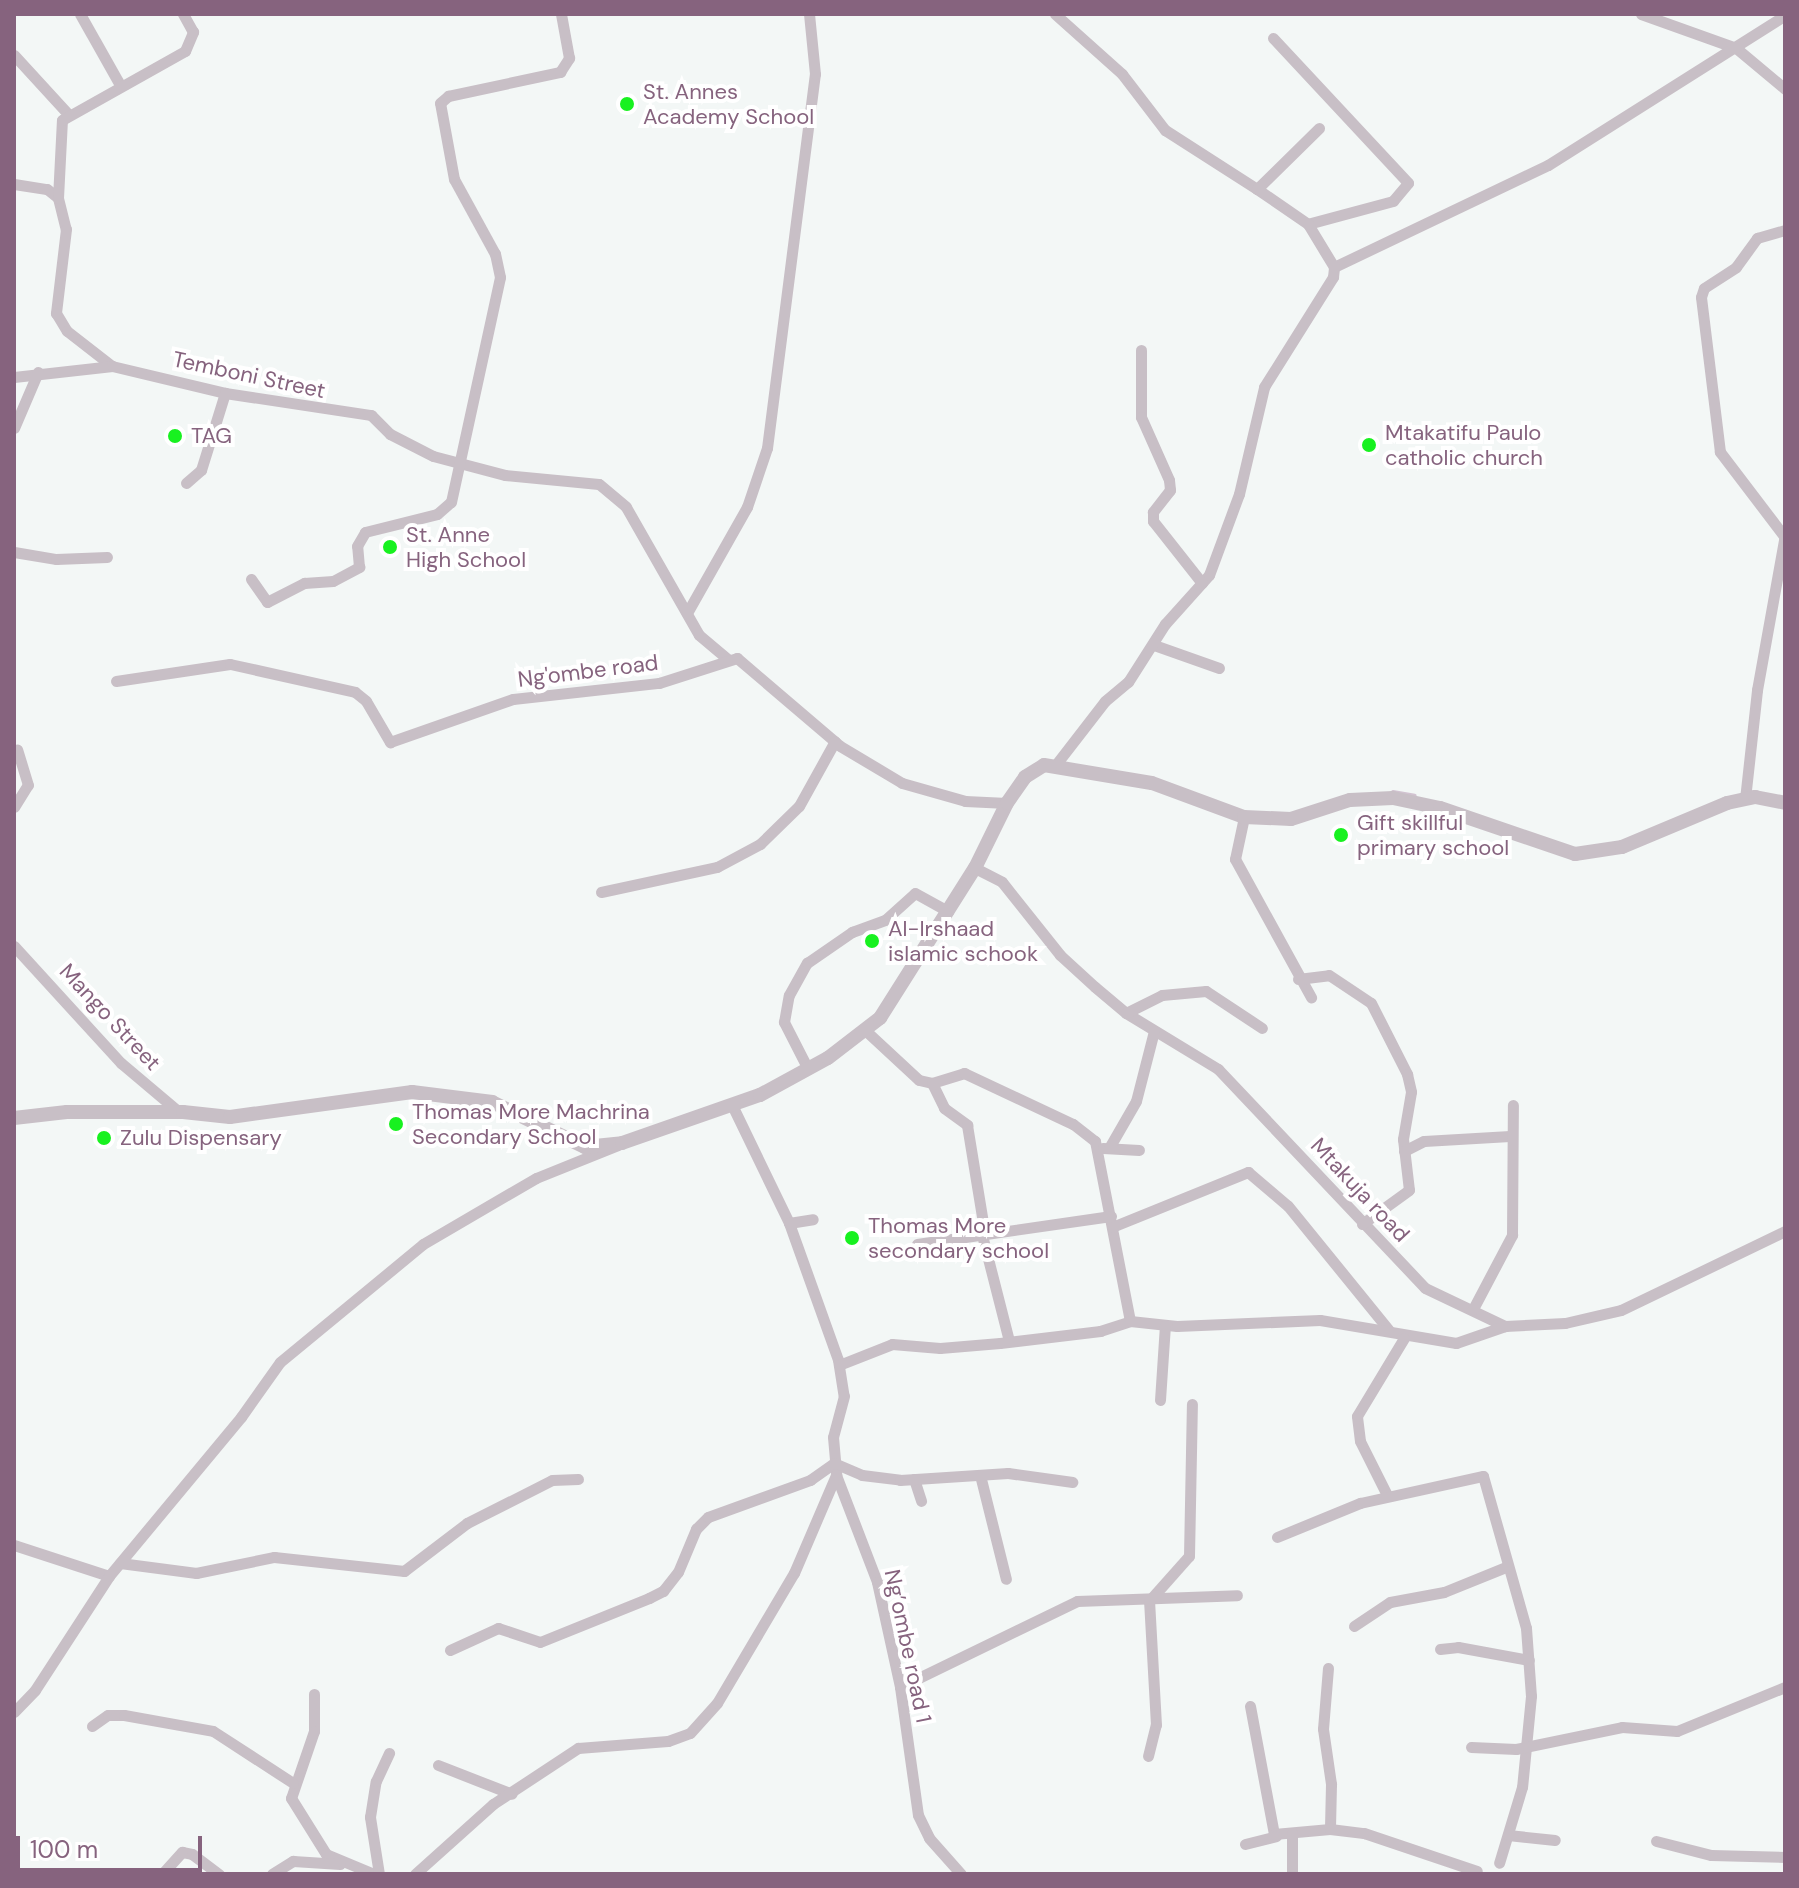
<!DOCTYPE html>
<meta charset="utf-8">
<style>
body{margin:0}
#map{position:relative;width:1799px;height:1888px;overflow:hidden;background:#f3f7f6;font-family:"DM Sans",sans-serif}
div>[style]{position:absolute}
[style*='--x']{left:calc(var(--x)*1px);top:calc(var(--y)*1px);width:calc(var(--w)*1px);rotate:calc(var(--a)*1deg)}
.stream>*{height:4px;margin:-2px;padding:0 2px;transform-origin:2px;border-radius:2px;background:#d2c3d1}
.minor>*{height:11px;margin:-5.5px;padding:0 5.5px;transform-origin:5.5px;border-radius:5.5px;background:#c8bfc6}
.tertiary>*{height:14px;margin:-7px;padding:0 7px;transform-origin:7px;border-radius:7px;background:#c8bfc6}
.dots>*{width:22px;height:22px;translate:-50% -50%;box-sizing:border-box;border:4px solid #fff;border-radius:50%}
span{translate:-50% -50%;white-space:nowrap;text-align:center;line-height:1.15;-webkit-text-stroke:8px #fff;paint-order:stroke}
.poi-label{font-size:22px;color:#86637e}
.left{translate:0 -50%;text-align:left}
.street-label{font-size:22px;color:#86637e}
.frame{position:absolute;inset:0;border:16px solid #86637e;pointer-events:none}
.scale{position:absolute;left:16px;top:1836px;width:186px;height:36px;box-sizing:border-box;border:4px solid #86637e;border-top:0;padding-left:10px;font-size:24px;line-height:28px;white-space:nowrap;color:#86637e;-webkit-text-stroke:6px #fff;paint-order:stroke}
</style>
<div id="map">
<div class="stream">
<i style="--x:1393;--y:792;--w:22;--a:10"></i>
</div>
<div class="minor">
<i style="--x:80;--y:14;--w:81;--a:60.6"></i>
<i style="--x:1055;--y:14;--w:90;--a:41.8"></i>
<i style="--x:1122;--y:74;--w:71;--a:52.5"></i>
<i style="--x:1165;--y:130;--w:109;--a:32.7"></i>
<i style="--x:1257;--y:189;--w:87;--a:-44.5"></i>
<i style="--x:1641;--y:14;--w:101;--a:19.7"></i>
<i style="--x:1736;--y:48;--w:64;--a:39.9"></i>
<i style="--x:1273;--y:38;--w:198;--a:47"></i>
<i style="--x:1408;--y:183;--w:23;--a:130"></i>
<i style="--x:1393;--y:201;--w:88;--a:164.9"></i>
<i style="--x:14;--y:55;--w:80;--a:47.5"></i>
<i style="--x:14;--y:184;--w:33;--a:9"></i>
<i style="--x:47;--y:189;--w:14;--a:39"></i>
<i style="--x:58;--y:198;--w:32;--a:76"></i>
<i style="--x:66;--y:229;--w:85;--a:96.8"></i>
<i style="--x:56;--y:313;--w:21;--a:59"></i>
<i style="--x:67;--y:331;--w:57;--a:37.9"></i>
<i style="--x:58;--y:198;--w:78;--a:-87.1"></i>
<i style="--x:62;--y:120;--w:141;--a:-29.3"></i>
<i style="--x:185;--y:51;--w:21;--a:-67"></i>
<i style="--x:193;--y:32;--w:21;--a:-119"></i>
<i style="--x:1334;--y:267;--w:237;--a:-25.5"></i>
<i style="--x:1548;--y:165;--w:280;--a:-32.3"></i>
<i style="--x:1141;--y:350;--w:67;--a:90"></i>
<i style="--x:1141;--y:417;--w:69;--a:66"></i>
<i style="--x:1169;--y:480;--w:10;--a:84"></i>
<i style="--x:1170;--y:490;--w:28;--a:128"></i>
<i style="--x:1153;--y:512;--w:9;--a:90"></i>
<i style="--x:1153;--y:521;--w:79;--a:51.7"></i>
<i style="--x:14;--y:377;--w:99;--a:-6.4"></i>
<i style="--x:112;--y:366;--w:116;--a:13.4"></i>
<i style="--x:225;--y:393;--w:148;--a:8.6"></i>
<i style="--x:371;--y:415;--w:27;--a:45"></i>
<i style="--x:390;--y:434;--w:48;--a:27.1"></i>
<i style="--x:433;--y:456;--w:74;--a:14.8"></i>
<i style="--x:505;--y:475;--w:94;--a:5.5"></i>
<i style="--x:599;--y:484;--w:35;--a:40"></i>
<i style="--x:626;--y:507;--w:147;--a:60.3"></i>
<i style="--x:699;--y:635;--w:38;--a:40"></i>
<i style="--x:14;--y:428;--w:61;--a:-66.8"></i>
<i style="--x:186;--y:483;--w:20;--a:-41"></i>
<i style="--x:201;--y:470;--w:81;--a:-72.7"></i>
<i style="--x:1784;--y:536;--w:106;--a:-127.3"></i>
<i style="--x:1720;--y:452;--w:156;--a:-97"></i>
<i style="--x:1701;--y:297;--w:9;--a:-72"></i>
<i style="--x:1704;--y:288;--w:38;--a:-33"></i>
<i style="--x:1736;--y:267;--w:36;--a:-54"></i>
<i style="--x:1757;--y:238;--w:29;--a:-16"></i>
<i style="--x:14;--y:552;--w:43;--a:9.5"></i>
<i style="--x:56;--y:559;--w:51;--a:-2.2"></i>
<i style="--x:251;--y:579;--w:28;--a:55"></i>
<i style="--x:267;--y:602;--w:42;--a:-27.2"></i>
<i style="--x:304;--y:583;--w:29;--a:-4"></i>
<i style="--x:333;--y:581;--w:30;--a:-28"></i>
<i style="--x:359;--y:567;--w:21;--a:-95"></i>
<i style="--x:357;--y:546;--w:16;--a:-60"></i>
<i style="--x:365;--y:532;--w:74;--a:-14"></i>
<i style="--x:437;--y:514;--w:18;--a:-41"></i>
<i style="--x:451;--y:502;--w:230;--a:-77.7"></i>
<i style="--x:500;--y:277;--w:24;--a:-102"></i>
<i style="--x:495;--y:254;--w:85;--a:-118.7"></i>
<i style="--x:454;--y:179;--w:77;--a:-100.4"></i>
<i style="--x:440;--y:103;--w:11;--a:-41"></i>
<i style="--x:448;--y:96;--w:115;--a:-12.1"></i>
<i style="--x:560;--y:72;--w:17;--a:-57"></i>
<i style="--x:569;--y:58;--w:45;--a:-100.3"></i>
<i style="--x:687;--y:613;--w:122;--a:-60.5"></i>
<i style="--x:747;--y:507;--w:62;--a:-71.3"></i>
<i style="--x:767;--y:448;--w:377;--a:-82.7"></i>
<i style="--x:815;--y:74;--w:60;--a:-95.7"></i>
<i style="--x:1154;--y:645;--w:69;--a:19.5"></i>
<i style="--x:116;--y:681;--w:115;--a:-8.5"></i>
<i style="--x:230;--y:664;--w:128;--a:12.6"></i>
<i style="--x:355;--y:692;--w:14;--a:39"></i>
<i style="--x:366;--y:701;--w:48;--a:59.7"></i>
<i style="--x:390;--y:742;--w:130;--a:-19.3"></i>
<i style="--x:513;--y:699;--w:147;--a:-6.3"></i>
<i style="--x:659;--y:683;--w:82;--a:-17.8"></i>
<i style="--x:737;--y:658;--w:135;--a:40.5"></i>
<i style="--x:840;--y:746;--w:72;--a:30.8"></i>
<i style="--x:902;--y:783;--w:66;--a:15.9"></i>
<i style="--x:965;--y:801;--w:42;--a:2.7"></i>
<i style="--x:1057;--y:763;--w:78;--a:-52.3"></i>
<i style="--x:1105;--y:701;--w:30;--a:-40"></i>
<i style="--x:1128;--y:682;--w:69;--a:-57.5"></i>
<i style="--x:1165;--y:624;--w:66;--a:-48.1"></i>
<i style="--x:1209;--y:575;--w:86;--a:-69.7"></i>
<i style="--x:1239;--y:494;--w:110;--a:-76.8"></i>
<i style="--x:1264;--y:387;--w:130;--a:-57.9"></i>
<i style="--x:1333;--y:277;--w:10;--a:-84"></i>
<i style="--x:1334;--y:267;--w:50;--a:-121.2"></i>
<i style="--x:1308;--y:224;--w:62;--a:-145.5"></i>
<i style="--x:1745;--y:799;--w:110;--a:-83.7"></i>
<i style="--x:1757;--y:690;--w:158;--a:-79.8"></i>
<i style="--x:14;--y:807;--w:26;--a:-58"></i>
<i style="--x:28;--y:785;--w:37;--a:-107"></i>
<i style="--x:1244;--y:817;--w:43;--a:102.1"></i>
<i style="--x:1235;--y:859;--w:158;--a:61.2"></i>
<i style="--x:975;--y:868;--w:30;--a:27"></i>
<i style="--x:1002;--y:882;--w:93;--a:51.5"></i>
<i style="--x:1060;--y:955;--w:47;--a:42.4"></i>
<i style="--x:1095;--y:987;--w:40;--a:40"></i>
<i style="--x:1126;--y:1013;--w:108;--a:31.3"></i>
<i style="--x:1218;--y:1069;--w:301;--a:46.6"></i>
<i style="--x:1425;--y:1288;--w:89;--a:25.4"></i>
<i style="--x:1505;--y:1326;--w:60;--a:-2.9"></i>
<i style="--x:1565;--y:1323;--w:57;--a:-13.1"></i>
<i style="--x:1621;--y:1310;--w:182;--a:-25.7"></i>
<i style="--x:601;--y:892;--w:119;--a:-12.2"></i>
<i style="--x:717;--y:867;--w:49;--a:-28.1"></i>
<i style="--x:760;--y:844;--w:54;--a:-44.3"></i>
<i style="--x:799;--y:806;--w:74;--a:-61"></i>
<i style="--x:14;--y:946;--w:159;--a:47.6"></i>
<i style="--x:121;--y:1063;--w:76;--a:40.2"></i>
<i style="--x:1298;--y:979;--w:31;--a:-7"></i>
<i style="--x:1329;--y:975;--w:50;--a:33.7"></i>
<i style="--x:1371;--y:1003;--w:80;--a:63.1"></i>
<i style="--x:1407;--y:1074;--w:18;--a:77"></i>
<i style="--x:1411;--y:1092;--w:48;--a:99.7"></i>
<i style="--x:1403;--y:1139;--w:51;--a:83.3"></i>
<i style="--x:1409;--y:1190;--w:58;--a:144.1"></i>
<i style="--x:1126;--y:1013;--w:40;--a:-26.6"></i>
<i style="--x:1162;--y:995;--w:44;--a:-5.2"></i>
<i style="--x:1206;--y:991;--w:67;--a:33.5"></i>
<i style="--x:866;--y:1031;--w:72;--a:42.8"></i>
<i style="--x:919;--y:1080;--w:13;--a:13"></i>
<i style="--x:932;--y:1083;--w:34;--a:-17"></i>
<i style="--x:964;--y:1073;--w:120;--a:25.1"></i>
<i style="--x:1073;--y:1124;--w:28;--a:38"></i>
<i style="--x:1095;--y:1141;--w:183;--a:79"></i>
<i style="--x:808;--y:1069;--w:53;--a:-117.1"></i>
<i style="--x:784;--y:1022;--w:27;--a:-80"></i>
<i style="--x:789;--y:995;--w:37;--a:-61"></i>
<i style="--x:807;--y:963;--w:55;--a:-34.6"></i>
<i style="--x:852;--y:932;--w:35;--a:-20"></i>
<i style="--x:885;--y:920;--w:40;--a:-42"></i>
<i style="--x:915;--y:893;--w:38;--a:29"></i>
<i style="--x:932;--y:1083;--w:28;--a:64"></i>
<i style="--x:944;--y:1108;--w:29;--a:36"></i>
<i style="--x:967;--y:1125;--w:111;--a:80.7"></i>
<i style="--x:732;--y:1105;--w:131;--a:64.2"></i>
<i style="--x:789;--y:1223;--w:145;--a:70.3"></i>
<i style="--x:838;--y:1360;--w:36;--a:81"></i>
<i style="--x:844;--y:1396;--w:42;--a:105"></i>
<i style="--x:833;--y:1437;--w:38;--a:85"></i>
<i style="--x:836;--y:1475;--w:115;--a:69"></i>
<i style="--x:877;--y:1582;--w:107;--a:77.6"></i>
<i style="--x:900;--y:1687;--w:129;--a:82"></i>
<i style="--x:918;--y:1815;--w:25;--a:64"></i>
<i style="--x:929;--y:1838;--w:48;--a:48.4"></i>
<i style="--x:1103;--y:1148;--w:36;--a:3"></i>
<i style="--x:1109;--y:1148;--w:54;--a:-60.1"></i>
<i style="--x:1136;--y:1101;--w:72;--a:-75.6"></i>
<i style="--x:1404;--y:1151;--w:22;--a:-27"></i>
<i style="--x:1424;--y:1141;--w:86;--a:-3.3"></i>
<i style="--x:789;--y:1223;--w:24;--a:-9"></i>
<i style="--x:1112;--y:1227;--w:147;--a:-22"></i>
<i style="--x:1248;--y:1172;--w:52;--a:40.4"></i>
<i style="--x:1288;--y:1206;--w:159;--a:50.9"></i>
<i style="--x:982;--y:1235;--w:109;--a:75.7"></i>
<i style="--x:917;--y:1244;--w:196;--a:-8.2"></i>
<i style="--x:1473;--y:1309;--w:84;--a:-62.2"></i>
<i style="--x:1512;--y:1235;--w:130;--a:-89.6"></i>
<i style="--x:839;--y:1365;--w:57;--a:-21.6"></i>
<i style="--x:892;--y:1344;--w:48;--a:4.8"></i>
<i style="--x:940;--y:1348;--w:60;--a:-4.8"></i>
<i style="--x:1000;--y:1343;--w:101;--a:-6.8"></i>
<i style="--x:1100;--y:1331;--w:32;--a:-18"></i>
<i style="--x:1130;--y:1321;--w:47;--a:6.1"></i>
<i style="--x:1177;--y:1326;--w:143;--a:-2.4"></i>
<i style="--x:1320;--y:1320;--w:138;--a:9.6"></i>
<i style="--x:1456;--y:1343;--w:52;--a:-19.1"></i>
<i style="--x:1160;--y:1400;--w:75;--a:-86.2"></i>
<i style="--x:980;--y:1475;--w:107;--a:76"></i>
<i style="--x:914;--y:1479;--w:23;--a:72"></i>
<i style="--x:1387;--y:1495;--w:60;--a:-116.6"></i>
<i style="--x:1360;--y:1441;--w:25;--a:-97"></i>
<i style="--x:1357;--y:1416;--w:91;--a:-58.9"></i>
<i style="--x:1277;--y:1537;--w:90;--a:-22.3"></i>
<i style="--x:1360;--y:1503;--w:126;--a:-12.4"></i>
<i style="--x:1483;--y:1476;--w:158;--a:74.2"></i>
<i style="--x:1526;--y:1628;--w:68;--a:85.8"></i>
<i style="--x:1531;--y:1696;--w:91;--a:95.6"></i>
<i style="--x:1522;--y:1787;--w:79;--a:106.8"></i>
<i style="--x:14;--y:1545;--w:100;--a:18.1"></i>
<i style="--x:120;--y:1563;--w:77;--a:7.5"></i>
<i style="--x:196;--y:1573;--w:80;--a:-11.6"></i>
<i style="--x:274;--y:1557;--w:131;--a:6.1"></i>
<i style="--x:404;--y:1571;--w:79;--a:-37.3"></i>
<i style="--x:467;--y:1523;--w:95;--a:-26.8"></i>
<i style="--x:552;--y:1480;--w:26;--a:-2"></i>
<i style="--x:1354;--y:1626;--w:43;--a:-33.7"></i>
<i style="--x:1390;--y:1602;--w:55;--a:-10.5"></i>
<i style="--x:1444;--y:1592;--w:67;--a:-22"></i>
<i style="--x:1440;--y:1649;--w:18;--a:-6"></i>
<i style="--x:1458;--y:1647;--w:72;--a:10.4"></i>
<i style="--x:450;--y:1650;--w:53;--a:-24.6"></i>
<i style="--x:498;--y:1628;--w:44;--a:18.4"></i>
<i style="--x:540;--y:1642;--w:118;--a:-22"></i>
<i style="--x:649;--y:1598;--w:16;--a:-27"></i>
<i style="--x:663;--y:1591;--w:24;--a:-52"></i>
<i style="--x:678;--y:1572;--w:47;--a:-67.3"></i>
<i style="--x:696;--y:1529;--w:17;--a:-45"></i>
<i style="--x:708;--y:1517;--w:109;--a:-19.9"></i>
<i style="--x:810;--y:1480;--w:29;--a:-35"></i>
<i style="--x:834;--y:1463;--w:30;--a:23"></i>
<i style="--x:862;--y:1475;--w:38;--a:7"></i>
<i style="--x:900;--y:1480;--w:108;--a:-3.7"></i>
<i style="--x:1008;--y:1473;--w:65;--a:8"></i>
<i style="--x:1328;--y:1668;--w:61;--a:94.7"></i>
<i style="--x:1323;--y:1729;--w:56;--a:81.7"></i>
<i style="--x:1331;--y:1784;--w:45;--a:91.3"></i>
<i style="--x:900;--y:1687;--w:197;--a:-25.9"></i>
<i style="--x:1077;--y:1601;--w:160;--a:-2.1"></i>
<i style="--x:314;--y:1694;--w:37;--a:90"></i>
<i style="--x:314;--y:1731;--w:71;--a:108.9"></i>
<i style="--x:291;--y:1798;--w:66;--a:58"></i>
<i style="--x:326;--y:1854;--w:52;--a:22.6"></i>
<i style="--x:1250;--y:1706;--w:130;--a:79.4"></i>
<i style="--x:1274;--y:1834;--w:56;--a:-5.1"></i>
<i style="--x:1330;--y:1829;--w:34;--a:7"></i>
<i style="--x:1364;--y:1833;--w:119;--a:18.6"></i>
<i style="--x:14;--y:1712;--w:30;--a:-46"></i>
<i style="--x:35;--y:1690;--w:136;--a:-57"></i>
<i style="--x:109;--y:1576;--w:207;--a:-50.3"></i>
<i style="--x:241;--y:1417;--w:67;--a:-54.7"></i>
<i style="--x:280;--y:1362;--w:185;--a:-39.5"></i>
<i style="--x:423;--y:1244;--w:131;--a:-30.3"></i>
<i style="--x:536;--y:1178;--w:88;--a:-21.9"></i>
<i style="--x:92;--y:1726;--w:19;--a:-35"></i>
<i style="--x:108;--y:1715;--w:16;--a:0"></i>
<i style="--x:124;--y:1715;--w:90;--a:10.2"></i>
<i style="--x:213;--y:1731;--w:95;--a:33"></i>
<i style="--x:1471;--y:1747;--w:45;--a:2.5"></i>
<i style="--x:1516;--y:1749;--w:108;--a:-11.7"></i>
<i style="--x:1622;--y:1727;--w:55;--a:4.2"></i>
<i style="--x:1677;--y:1731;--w:117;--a:-22.2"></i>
<i style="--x:1148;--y:1756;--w:32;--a:-76"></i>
<i style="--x:1156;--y:1725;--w:124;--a:-93.2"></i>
<i style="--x:1149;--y:1601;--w:60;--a:-48.4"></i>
<i style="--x:1189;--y:1556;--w:152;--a:-88.9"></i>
<i style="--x:438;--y:1765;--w:79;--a:21.4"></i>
<i style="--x:1508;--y:1835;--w:47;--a:6.1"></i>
<i style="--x:1656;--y:1841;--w:57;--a:14.3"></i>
<i style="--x:1711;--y:1855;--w:74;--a:1.5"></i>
<i style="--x:1245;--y:1844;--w:32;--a:-14"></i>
<i style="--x:162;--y:1874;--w:30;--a:-48"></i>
<i style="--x:182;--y:1852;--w:10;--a:11"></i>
<i style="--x:192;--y:1854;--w:34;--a:37"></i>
<i style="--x:272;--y:1874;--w:25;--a:-32"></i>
<i style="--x:293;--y:1861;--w:47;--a:3.7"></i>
<i style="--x:379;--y:1874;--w:58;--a:-99"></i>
<i style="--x:370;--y:1817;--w:36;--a:-81"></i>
<i style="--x:376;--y:1781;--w:31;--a:-65"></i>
<i style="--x:415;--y:1874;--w:105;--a:-41.9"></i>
<i style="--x:493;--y:1804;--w:102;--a:-33.4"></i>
<i style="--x:578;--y:1748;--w:90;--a:-4.4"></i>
<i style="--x:668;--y:1741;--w:23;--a:-20"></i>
<i style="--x:690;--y:1733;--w:40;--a:-48"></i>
<i style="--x:717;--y:1703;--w:151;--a:-59.4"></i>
<i style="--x:794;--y:1573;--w:107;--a:-66.8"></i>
<i style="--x:1292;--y:1874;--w:41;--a:-90"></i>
</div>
<div class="tertiary">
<i style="--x:14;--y:1118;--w:53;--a:-6.5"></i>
<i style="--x:67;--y:1112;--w:116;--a:0"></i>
<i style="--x:183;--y:1112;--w:47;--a:6.1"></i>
<i style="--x:230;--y:1117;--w:184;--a:-7.8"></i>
<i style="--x:412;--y:1092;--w:81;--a:7.1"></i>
<i style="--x:492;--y:1102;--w:103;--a:25.8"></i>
<i style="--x:585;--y:1147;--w:37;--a:-6"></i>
<i style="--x:622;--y:1143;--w:146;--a:-19.2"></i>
<i style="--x:760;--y:1095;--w:77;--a:-28.6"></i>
<i style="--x:828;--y:1058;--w:66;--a:-37.6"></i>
<i style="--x:880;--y:1018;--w:178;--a:-57.7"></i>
<i style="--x:975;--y:868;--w:72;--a:-63.8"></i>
<i style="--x:1007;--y:803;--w:32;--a:-55"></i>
<i style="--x:1025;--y:777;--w:22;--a:-32"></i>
<i style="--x:1044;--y:765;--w:109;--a:9.5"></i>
<i style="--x:1152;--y:783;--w:98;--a:20.3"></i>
<i style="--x:1244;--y:817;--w:47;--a:2.4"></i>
<i style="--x:1291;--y:819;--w:62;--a:-17.9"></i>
<i style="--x:1350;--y:800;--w:43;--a:-2.7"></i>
<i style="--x:1393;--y:798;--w:48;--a:12"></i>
<i style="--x:1440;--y:808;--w:143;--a:18.8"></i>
<i style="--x:1575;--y:854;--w:48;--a:-8.5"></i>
<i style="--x:1622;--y:847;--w:114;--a:-22.7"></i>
<i style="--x:1727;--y:803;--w:29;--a:-12"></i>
<i style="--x:1755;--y:797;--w:31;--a:11"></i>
</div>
<div class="dots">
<i style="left:627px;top:104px;background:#18f120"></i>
<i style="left:175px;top:436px;background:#18f120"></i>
<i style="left:1369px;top:445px;background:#18f120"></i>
<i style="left:390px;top:547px;background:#18f120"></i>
<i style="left:1341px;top:835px;background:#18f120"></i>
<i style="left:872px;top:941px;background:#18f120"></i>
<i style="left:396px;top:1124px;background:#18f120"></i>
<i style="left:104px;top:1138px;background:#18f120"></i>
<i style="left:852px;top:1238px;background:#18f120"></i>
</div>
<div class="poi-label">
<span class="left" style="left:643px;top:104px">St. Annes<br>Academy School</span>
<span class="left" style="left:1385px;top:445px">Mtakatifu Paulo<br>catholic church</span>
<span class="left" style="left:191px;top:436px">TAG</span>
<span class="left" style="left:406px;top:547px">St. Anne<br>High School</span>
<span class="left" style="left:1357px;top:835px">Gift skillful<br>primary school</span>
<span class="left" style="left:888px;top:941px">Al-Irshaad<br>islamic schook</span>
<span class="left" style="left:412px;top:1124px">Thomas More Machrina<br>Secondary School</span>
<span class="left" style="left:120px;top:1138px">Zulu Dispensary</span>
<span class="left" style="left:868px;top:1238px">Thomas More<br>secondary school</span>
</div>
<div class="street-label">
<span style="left:249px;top:375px;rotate:12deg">Temboni Street</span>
<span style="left:588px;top:671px;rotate:-7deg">Ng'ombe road</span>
<span style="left:110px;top:1017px;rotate:47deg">Mango Street</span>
<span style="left:1360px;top:1190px;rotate:47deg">Mtakuja road</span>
<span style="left:908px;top:1646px;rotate:78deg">Ng’ombe road 1</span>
</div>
<div class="frame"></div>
<div class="scale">100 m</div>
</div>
